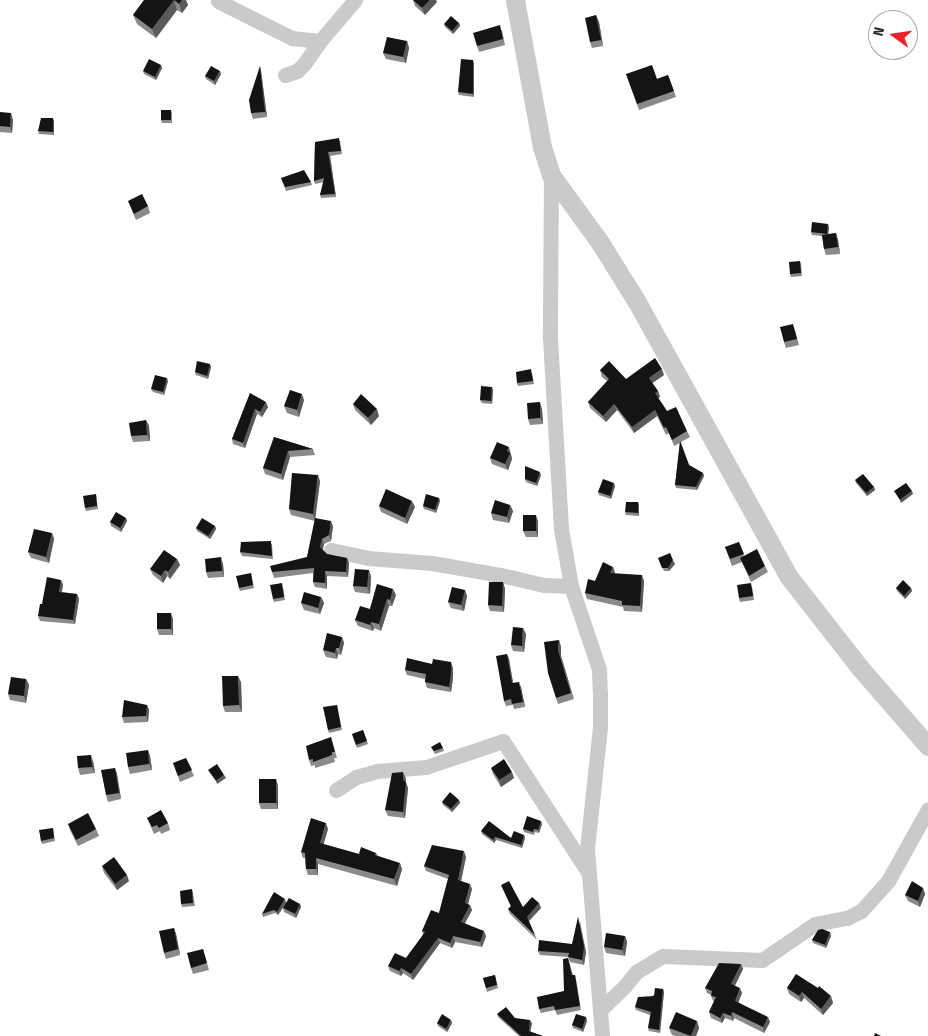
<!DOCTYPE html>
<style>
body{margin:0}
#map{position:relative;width:928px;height:1036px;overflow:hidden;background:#fff;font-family:"Fira Sans Condensed",sans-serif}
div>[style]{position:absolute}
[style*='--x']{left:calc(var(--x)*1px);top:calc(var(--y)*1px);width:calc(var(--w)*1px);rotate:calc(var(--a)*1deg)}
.minor>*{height:15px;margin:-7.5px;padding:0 7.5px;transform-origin:7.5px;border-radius:7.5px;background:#cacaca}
.tertiary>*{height:19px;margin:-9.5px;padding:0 9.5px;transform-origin:9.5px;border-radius:9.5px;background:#cacaca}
.wall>*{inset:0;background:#8a8a8a}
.shaded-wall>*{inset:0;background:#5a5a5a}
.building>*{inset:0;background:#141414}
span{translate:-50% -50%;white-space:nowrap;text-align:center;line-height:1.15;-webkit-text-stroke:5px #fff;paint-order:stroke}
.north{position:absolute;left:868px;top:10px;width:50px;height:50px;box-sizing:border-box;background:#fff;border:1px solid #ababab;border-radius:50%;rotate:284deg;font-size:14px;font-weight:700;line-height:20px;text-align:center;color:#2d2d2d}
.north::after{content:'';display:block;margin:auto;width:18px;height:22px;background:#f02229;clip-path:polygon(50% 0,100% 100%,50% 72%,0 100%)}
</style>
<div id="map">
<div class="minor">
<i style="--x:218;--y:1;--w:83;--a:26.6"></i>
<i style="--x:292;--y:38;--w:28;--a:6"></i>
<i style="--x:285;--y:75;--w:13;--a:-18"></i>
<i style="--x:297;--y:71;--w:10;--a:-45"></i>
<i style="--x:304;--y:64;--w:28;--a:-55"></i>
<i style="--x:320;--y:41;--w:54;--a:-49.5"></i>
<i style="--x:551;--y:175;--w:163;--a:90.4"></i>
<i style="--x:550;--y:338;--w:191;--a:86.7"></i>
<i style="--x:561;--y:529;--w:58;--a:80"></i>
<i style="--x:571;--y:586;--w:88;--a:71.4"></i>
<i style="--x:599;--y:669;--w:24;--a:88"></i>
<i style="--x:600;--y:693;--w:34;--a:90"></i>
<i style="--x:600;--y:727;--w:123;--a:96.1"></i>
<i style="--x:587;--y:849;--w:188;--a:85.4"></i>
<i style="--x:331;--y:550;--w:38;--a:12"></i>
<i style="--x:368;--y:558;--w:64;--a:4.5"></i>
<i style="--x:432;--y:563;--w:70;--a:9.9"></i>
<i style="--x:501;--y:575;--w:44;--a:13.1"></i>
<i style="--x:544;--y:585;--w:27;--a:2"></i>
<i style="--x:336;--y:790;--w:24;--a:-33"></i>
<i style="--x:356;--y:777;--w:22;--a:-16"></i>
<i style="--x:377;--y:771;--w:49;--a:-4.7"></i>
<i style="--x:426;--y:767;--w:81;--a:-18.7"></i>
<i style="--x:503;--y:741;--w:156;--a:57"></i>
<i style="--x:601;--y:1009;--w:33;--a:-44"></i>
<i style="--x:625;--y:986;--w:18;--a:-52"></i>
<i style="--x:636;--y:972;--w:31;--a:-31"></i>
<i style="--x:663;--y:956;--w:99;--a:2.3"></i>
<i style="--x:762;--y:960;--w:64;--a:-34.2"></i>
<i style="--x:815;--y:924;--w:33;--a:-11"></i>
<i style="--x:847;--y:918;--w:16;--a:-27"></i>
<i style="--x:861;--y:911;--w:40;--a:-48"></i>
<i style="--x:888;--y:881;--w:82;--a:-60.9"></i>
</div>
<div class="tertiary">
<i style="--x:515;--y:0;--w:149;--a:79.6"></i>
<i style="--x:542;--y:147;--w:29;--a:72"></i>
<i style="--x:551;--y:175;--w:82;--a:54"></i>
<i style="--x:599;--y:241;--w:72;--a:58.1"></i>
<i style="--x:637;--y:302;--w:314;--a:61.1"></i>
<i style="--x:789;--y:577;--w:117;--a:52"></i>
<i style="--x:861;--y:669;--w:102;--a:49"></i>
</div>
<div class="wall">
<i style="clip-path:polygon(144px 0,186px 0,188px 5px,182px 13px,177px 10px,156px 38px,137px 24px,133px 15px)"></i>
<i style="clip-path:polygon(413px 0,437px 2px,425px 15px,415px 6px)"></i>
<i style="clip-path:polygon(596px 15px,599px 22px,603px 46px,592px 48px,590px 42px)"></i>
<i style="clip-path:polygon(459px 23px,460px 26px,453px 34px,445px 27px,444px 24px)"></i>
<i style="clip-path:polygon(502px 30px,505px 45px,479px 52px,477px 46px)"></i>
<i style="clip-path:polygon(407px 41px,409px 48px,406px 63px,386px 59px,383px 53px)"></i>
<i style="clip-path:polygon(474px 63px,474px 97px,459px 95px,458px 92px)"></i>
<i style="clip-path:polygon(161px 65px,162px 68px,156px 80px,144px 74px,143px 71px)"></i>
<i style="clip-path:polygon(260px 66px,261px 71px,267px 117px,253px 119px,251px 113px)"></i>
<i style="clip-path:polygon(221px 74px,215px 85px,206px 79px,205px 76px)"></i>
<i style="clip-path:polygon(626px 74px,657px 79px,668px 75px,676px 97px,639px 110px)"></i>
<i style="clip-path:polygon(171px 110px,172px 113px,172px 123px,162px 123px,161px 120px)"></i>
<i style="clip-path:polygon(0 112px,13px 120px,12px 133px,0 132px)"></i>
<i style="clip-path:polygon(54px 121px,54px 135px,39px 134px,38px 131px)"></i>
<i style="clip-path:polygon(340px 141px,342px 154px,330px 156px,336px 197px,321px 198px,320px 195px,324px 182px,315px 184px,314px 181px,315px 142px)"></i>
<i style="clip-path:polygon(281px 178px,311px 182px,312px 185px,286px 191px)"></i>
<i style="clip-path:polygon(128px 201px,148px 206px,150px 213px,136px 220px)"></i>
<i style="clip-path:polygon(829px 227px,828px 234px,836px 233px,838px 240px,840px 254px,826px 255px,824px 249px,822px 236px,812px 235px,811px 232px)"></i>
<i style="clip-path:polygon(800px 261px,801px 264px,802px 276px,791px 277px,790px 274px)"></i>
<i style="clip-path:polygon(795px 330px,799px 345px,786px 348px,784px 342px)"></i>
<i style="clip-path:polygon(210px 364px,211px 367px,208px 379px,196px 375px,195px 372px)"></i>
<i style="clip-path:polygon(600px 370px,626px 379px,664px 375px,652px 383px,658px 391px,660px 397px,658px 398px,667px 411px,687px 431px,690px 437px,681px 442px,689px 465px,703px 473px,704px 476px,697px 490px,676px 488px,675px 485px,680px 443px,674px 446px,669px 433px,666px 435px,657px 416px,634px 433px,617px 410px,606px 422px,590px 408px,588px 402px,607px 381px,602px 377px)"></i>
<i style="clip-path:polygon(532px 373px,534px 384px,518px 386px,517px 383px)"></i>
<i style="clip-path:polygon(168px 381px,164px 395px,153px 392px,151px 389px)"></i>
<i style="clip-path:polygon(493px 390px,492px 404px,482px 403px,480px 400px)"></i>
<i style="clip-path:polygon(250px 393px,268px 407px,262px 417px,257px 414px,245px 448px,233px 444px,232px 439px)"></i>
<i style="clip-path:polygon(304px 400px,299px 417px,287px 413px,284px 406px)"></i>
<i style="clip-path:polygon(353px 404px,379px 416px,371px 425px,355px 410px)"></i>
<i style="clip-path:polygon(542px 409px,543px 424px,530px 425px,528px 419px)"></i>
<i style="clip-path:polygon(146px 420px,149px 426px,150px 441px,133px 442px,131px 436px)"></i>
<i style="clip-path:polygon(274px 437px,313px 449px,315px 455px,290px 457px,283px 480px,265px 474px,263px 468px)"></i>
<i style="clip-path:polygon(511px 453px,511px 454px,512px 459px,508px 470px,492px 464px,490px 458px)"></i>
<i style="clip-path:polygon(541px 475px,537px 486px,526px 482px,525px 479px)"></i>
<i style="clip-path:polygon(855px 480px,874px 487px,875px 490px,867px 496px,856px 483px)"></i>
<i style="clip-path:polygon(320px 481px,315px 518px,333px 526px,331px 541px,324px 544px,323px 550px,327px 554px,347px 558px,349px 563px,348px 577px,327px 576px,327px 589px,315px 587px,313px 582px,313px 573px,274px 578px,272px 572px,307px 557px,315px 521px,291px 515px,289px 509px)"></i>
<i style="clip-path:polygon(615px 486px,611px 499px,599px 495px,598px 492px)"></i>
<i style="clip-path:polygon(96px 494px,98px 509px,86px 511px,85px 508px)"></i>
<i style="clip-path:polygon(439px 498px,440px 501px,436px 513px,424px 509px,423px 506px)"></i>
<i style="clip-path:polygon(638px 502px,639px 505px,639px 516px,626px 515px,625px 512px)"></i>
<i style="clip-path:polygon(510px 505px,513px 511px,509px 523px,493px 520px,491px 513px)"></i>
<i style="clip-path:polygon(379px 506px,415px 507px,407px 524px,381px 512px)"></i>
<i style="clip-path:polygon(126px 518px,127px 521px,121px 532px,111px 526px,110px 522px)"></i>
<i style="clip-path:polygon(538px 521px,538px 537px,526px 537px,523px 531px)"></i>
<i style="clip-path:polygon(215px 526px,216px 529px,210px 539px,197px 531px,196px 528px)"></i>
<i style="clip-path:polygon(52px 533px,54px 539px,49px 563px,31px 558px,28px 552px)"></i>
<i style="clip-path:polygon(739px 542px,744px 556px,765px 566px,768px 572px,751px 582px,742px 562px,732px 566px,725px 547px)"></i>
<i style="clip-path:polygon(272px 544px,273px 559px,242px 556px,240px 552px)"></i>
<i style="clip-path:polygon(658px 558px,675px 564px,669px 571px,664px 571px)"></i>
<i style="clip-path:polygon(177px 559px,180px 565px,170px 579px,167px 576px,163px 583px,153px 575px,150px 569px)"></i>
<i style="clip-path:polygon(223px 564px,224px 577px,208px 578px,206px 572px)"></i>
<i style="clip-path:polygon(613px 567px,615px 573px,615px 574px,644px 581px,642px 612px,624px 611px,623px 607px,587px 599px,585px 593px,595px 581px)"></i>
<i style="clip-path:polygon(251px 573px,254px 588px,240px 591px,239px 588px)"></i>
<i style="clip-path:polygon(371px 576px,370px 594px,355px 592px,353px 586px)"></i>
<i style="clip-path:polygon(61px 580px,63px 585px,62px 592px,77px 594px,79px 599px,75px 624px,40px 621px,38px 616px,42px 604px)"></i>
<i style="clip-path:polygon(503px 582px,505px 589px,504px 612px,490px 611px,488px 605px)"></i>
<i style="clip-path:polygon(377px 584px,396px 595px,392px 606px,389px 606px,381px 631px,374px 628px,373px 631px,358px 626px,355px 620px,370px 609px)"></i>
<i style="clip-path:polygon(752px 586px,754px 600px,740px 602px,739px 598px)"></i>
<i style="clip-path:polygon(283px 587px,285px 600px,274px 602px,273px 599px)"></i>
<i style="clip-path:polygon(896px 588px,911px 588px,912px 591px,905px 599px,897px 591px)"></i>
<i style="clip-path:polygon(465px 590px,467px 596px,464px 611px,451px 608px,448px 602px)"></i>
<i style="clip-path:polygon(321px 597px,324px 603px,320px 614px,304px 610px,301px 603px)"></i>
<i style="clip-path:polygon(173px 619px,173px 635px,159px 635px,157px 629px)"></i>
<i style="clip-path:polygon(526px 634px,524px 652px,513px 651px,511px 645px)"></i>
<i style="clip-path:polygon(342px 637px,344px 643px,341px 655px,338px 654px,337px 659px,326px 657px,323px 650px)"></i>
<i style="clip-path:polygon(559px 640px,561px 647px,561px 656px,574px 699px,558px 704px,556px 698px)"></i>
<i style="clip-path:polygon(507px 654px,509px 659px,513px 683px,521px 687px,525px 707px,514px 709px,513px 705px,506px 706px,504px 701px)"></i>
<i style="clip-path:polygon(432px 664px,453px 668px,453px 678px,451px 692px,427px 688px,425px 682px,425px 679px,407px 675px,405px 670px)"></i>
<i style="clip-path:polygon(26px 679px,29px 685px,26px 703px,10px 700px,8px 694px)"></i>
<i style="clip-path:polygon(241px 682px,242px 712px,225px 712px,223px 706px)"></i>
<i style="clip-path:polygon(147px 705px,149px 710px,148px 722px,124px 723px,122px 717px)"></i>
<i style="clip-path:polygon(337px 705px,342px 730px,329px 733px,328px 730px)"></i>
<i style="clip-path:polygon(363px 730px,368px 744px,357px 748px,352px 734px)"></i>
<i style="clip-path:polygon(331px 737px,337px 758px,334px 758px,335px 762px,315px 768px,315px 765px,311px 766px,309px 760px)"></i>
<i style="clip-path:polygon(431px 747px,443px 748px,444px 751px,435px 754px)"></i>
<i style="clip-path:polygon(148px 750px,150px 756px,152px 770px,130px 774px,128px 767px)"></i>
<i style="clip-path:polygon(186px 758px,194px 776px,180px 782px,173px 763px)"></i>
<i style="clip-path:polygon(93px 761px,95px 773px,80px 775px,78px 768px)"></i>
<i style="clip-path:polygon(115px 768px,117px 774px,121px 799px,108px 802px,106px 795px)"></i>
<i style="clip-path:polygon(491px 768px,514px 778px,501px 787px,493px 774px)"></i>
<i style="clip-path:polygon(403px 772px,406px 779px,405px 781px,408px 788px,405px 818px,388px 816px,385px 810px)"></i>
<i style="clip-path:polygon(276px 779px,278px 786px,278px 809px,261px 809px,259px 803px)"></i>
<i style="clip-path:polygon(459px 800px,460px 803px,452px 812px,443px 805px,442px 802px)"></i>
<i style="clip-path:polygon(147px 818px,168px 823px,170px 830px,161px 834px,160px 831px,154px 834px)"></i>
<i style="clip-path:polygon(541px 821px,542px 824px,539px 833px,535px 832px,534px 835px,524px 832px,523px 829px)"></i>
<i style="clip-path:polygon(68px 824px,96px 829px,99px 836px,78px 846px,70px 830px)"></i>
<i style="clip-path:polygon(53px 828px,55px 841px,42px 844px,41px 841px)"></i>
<i style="clip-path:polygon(328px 829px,323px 844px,359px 854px,376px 853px,378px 856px,402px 869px,397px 886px,318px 864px,318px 875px,308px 875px,306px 869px,305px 858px,303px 858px,301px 852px)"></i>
<i style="clip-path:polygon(481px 831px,511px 838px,524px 835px,525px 838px,522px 848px,496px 840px,494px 843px,482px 834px)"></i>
<i style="clip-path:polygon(466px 857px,461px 881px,472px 889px,468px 904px,472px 910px,465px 923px,486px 936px,482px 947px,455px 942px,452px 948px,440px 943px,413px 980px,403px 973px,401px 976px,390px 971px,388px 966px,406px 958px,423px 935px,422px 931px,439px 913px,448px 879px,426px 871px,424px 866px)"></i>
<i style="clip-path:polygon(102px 866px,129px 881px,117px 890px,104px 873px)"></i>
<i style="clip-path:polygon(501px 885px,523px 907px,539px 903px,541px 908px,529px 921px,537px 940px,510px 914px,508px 909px,511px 907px)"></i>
<i style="clip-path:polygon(923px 888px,925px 894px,920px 907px,908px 901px,905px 895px)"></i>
<i style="clip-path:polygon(192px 889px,193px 893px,195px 906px,182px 907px,181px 904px)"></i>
<i style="clip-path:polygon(286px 902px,300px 904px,301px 907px,296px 918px,284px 912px,283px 908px,286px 903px,278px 915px,275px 913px,263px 917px,262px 914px)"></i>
<i style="clip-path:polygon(580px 921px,586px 952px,584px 965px,570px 962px,568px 957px,540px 955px,538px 951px,572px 944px)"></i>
<i style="clip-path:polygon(174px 928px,176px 934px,180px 955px,166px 959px,164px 953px)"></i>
<i style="clip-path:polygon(830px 932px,831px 936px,826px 948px,813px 943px,812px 940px)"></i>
<i style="clip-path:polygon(625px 936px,627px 942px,625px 956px,606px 953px,604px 947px)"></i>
<i style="clip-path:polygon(203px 949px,209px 970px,193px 974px,191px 968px)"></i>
<i style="clip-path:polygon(568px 958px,573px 975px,575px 975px,576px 979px,581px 1010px,557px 1015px,555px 1010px,541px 1013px,539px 1009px,564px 991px)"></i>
<i style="clip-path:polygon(741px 964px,743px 969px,735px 986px,742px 993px,738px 1002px,770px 1022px,764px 1033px,734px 1018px,733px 1021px,725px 1018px,722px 1023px,711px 1018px,709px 1012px,714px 1001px,713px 1001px,711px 995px,707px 993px,705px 988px)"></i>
<i style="clip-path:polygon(796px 974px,833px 1003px,823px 1015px,804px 998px,801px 1002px,789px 994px,787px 988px)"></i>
<i style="clip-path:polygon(495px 975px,498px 988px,487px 992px,483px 978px)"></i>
<i style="clip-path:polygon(663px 989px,664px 992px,660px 1033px,649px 1031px,648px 1028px,650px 1015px,636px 1010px,635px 1007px)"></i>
<i style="clip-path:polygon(497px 1014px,515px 1018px,532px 1023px,530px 1032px,543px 1036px,519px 1036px,498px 1017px)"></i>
<i style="clip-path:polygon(586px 1017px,587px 1021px,583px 1032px,573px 1028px,572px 1025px)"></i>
<i style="clip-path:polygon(697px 1021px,699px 1028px,696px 1036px,676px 1036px,672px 1035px,669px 1028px)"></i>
<i style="clip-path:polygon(437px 1023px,452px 1023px,447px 1032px,438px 1026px)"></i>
</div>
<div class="shaded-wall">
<i style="clip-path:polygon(174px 0,177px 10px,156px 38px,152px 29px)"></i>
<i style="clip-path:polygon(182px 0,186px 0,188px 5px,182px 13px,179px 4px)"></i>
<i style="clip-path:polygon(430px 0,436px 0,437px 2px,425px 15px,422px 8px)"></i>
<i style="clip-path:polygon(596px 15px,599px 22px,603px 46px,601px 40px)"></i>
<i style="clip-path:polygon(459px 23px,460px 26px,453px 34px,452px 31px)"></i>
<i style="clip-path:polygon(407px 41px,409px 48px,406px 63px,403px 57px)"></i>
<i style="clip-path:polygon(473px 60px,474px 63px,474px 97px,473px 94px)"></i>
<i style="clip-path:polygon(161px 65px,162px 68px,156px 80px,155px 77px)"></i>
<i style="clip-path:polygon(260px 66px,261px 71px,267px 117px,265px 112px)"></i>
<i style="clip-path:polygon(220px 71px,221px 74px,215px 85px,214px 81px)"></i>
<i style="clip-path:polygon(11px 113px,13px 120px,12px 133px,10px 127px)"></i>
<i style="clip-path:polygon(53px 118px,54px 121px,54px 135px,53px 132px)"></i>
<i style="clip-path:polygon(328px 152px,330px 156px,336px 197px,335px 194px)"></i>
<i style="clip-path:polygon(828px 224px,829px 227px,828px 237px,827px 234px)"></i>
<i style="clip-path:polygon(836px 233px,838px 240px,840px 254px,838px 247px)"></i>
<i style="clip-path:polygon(210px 364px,211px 367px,208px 379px,207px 376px)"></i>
<i style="clip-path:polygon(662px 369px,664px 375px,651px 384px,649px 378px)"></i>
<i style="clip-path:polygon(167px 378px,168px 381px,164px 395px,163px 392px)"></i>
<i style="clip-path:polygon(492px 387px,493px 390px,492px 404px,491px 401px)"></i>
<i style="clip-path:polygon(658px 391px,660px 397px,657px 399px,655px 393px)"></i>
<i style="clip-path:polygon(302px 394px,304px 400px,299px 417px,297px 410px)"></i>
<i style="clip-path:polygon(266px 402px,268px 407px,262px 417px,260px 412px)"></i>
<i style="clip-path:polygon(540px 402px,542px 409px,543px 424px,540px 418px)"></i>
<i style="clip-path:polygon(614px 404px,617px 410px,606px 422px,603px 416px)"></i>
<i style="clip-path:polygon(255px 409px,257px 414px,245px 448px,243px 443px)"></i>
<i style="clip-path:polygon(377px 409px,379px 416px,371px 425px,368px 418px)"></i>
<i style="clip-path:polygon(655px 410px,657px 416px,634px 433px,632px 427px)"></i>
<i style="clip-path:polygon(146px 420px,149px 426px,150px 441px,147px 435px)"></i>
<i style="clip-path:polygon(509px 447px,512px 459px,508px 470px,505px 464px,507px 451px)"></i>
<i style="clip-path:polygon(288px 451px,290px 457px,283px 480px,281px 474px)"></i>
<i style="clip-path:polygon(540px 472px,541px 475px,537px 486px,536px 483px)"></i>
<i style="clip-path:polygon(703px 473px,704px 476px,697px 490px,696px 487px)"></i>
<i style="clip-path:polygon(318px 475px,320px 481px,315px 521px,313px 514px)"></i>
<i style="clip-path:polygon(614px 483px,615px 486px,611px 499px,610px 496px)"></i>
<i style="clip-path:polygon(874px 487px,875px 490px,867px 496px,866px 493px)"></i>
<i style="clip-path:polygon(912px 491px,913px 494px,901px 503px,900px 500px)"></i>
<i style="clip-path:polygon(439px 498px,440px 501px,436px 513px,435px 510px)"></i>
<i style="clip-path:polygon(412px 501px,415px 507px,407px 524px,405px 518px)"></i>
<i style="clip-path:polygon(638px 502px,639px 505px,639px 516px,638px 513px)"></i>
<i style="clip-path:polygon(510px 505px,513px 511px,509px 523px,507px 517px)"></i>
<i style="clip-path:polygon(536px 515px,538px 521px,538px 537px,536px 531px)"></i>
<i style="clip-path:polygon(126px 518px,127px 521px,121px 532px,120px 528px)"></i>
<i style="clip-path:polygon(331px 521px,333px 526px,331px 541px,329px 535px)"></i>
<i style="clip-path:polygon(215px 526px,216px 529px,210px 539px,208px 536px)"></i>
<i style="clip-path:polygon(52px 533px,54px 539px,49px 563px,46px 557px)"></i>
<i style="clip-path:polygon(322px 539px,324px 544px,322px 552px,320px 547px)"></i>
<i style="clip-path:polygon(221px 557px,223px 564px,224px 577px,222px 571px)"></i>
<i style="clip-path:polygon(347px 558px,349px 563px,348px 577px,346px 572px)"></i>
<i style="clip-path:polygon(177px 559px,180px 565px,170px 579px,168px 572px)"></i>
<i style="clip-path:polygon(673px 560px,675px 564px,669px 571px,668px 568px)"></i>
<i style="clip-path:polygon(613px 567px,615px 573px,612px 579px,610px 573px)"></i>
<i style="clip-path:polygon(165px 570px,167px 576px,163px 583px,161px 576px)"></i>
<i style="clip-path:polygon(369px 570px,371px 576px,370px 594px,367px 587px)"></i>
<i style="clip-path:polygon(325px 571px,327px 576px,327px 589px,325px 583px)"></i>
<i style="clip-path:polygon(642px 575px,644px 581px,642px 612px,640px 606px)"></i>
<i style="clip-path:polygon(61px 580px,63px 585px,61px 596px,59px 592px)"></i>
<i style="clip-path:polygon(503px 582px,505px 589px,504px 612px,502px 606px)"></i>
<i style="clip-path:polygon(911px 588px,912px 591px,905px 599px,904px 596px)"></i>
<i style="clip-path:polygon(393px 589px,396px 595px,392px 606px,390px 600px)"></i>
<i style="clip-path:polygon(465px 590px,467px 596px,464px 611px,461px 605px)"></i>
<i style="clip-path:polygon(77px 594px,79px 599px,75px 624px,73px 620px)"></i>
<i style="clip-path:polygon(321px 597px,324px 603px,320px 614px,318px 608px)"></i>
<i style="clip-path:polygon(387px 599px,389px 606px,381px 631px,379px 624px)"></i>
<i style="clip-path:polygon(171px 613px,173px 619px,173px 635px,171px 629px)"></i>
<i style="clip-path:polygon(371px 622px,374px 628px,373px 631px,370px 625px)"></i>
<i style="clip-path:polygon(523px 628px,526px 634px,524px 652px,522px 646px)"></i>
<i style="clip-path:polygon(342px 637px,344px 643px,341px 655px,339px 648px)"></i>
<i style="clip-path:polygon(559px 640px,561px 647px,561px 656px,574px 699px,558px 650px)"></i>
<i style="clip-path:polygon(336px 648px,338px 654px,337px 659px,335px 653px)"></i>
<i style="clip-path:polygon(507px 654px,509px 659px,514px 688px,512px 683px)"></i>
<i style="clip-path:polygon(451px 662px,453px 668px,453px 678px,451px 692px,449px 687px)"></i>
<i style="clip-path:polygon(238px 676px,241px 682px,242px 712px,239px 705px)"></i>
<i style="clip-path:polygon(26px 679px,29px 685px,26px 703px,24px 696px)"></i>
<i style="clip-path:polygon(519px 682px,521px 687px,525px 707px,523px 702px)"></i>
<i style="clip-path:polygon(147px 705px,149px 710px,148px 722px,146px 716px)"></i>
<i style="clip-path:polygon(148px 750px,150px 756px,152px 770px,149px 764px)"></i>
<i style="clip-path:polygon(91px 755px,93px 761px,95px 773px,92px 767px)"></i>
<i style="clip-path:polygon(115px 768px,117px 774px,121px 799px,119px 793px)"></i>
<i style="clip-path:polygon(403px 772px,406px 779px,405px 787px,403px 780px)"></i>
<i style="clip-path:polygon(512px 772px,514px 778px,501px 787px,499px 780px)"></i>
<i style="clip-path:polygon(224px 775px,226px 778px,217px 784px,216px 781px)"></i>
<i style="clip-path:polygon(276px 779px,278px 786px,278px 809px,276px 803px)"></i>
<i style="clip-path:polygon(406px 782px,408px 788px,405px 818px,403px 812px)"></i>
<i style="clip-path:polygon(459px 800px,460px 803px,452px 812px,451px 809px)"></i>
<i style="clip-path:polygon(541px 821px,542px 824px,539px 833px,538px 830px)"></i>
<i style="clip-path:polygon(326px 823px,328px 829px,322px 850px,320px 843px)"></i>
<i style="clip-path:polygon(524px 835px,525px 838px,522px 848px,521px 845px)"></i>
<i style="clip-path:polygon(495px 837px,496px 840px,494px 843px,493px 840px)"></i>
<i style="clip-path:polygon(464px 851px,466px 857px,460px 886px,458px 880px)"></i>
<i style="clip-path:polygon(316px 858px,318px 864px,318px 875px,316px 869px)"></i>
<i style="clip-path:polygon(400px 863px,402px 869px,397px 886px,394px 879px)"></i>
<i style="clip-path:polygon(127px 875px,129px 881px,117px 890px,115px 884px)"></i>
<i style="clip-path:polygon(470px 884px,472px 889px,467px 908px,465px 903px)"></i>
<i style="clip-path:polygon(923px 888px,925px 894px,920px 907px,918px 901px)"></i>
<i style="clip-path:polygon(285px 899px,286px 903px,278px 915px,277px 912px)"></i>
<i style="clip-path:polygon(539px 903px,541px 908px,529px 921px,527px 917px)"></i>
<i style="clip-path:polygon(300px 904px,301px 907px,296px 918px,295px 914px)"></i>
<i style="clip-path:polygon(470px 905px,472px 910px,463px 927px,461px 922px)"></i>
<i style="clip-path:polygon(578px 917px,586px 952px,584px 965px,582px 960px)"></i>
<i style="clip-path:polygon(174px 928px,176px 934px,180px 955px,178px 949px)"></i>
<i style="clip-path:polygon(484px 931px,486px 936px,482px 947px,480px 942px)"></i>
<i style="clip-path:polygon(830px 932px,831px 936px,826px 948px,825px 945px)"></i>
<i style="clip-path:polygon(453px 936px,455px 942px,452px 948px,450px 943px)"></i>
<i style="clip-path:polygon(625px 936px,627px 942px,625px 956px,622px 950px)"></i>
<i style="clip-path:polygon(438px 938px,440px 943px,413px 980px,411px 974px)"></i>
<i style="clip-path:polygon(741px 964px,743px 969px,733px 989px,731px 984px)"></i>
<i style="clip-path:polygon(401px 968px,403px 973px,401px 976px,399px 971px)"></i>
<i style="clip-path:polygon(740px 988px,742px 993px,737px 1006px,735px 1001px)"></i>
<i style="clip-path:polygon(663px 989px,664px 992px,660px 1033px,659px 1030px)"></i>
<i style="clip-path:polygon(802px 992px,804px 998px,801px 1002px,799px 996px)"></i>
<i style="clip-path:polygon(831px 996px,833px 1003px,823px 1015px,821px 1009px)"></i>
<i style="clip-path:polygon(732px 1012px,734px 1018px,733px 1021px,731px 1016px)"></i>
<i style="clip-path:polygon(723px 1013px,725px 1018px,722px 1023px,720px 1018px)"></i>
<i style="clip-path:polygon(586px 1017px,587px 1021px,583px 1032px,582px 1029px)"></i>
<i style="clip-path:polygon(768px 1017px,770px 1022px,764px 1033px,763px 1027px)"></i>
<i style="clip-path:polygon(451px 1020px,452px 1023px,447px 1032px,446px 1029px)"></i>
<i style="clip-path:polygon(530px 1020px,532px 1023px,530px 1034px,529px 1031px)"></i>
<i style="clip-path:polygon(697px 1021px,699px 1028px,696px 1036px,691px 1036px)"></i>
</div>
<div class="building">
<i style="clip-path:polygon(144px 0,182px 0,179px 4px,174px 0,152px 29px,133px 15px)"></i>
<i style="clip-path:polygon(413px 0,430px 0,422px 8px)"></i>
<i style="clip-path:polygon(596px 15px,601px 40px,590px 42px,585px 18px)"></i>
<i style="clip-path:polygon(451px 16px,459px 23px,452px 31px,444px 24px)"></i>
<i style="clip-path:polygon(500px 25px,503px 39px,477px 46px,473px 33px)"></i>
<i style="clip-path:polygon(387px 37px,407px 41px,403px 57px,383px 53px)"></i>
<i style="clip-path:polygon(149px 59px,161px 65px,155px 77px,143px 71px)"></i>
<i style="clip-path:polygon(461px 59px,473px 60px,473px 94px,458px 92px)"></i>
<i style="clip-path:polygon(652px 65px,657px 79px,668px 75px,674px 91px,637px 104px,626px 74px)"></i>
<i style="clip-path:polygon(211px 66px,220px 71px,214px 81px,205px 76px)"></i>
<i style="clip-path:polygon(260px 66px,265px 112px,251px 113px,249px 100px)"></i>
<i style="clip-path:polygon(161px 110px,171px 110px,171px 120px,161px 120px)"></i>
<i style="clip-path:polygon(0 112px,11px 113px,10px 127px,0 126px)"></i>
<i style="clip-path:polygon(41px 118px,53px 118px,53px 132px,38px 131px)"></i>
<i style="clip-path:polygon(339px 138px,341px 151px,328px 152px,335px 194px,320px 195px,324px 178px,314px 181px,315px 142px)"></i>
<i style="clip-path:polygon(304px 170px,311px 182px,285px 187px,281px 178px)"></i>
<i style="clip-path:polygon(142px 194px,148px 206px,134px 214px,128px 201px)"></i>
<i style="clip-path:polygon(812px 222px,828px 224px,827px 234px,811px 232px)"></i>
<i style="clip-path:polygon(836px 233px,838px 247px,824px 249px,822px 235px)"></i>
<i style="clip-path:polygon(800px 261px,801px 273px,790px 274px,789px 262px)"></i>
<i style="clip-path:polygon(793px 324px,797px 339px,784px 342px,780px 327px)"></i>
<i style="clip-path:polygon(655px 358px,662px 369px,649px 378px,658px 391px,655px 393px,667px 411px,676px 407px,687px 431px,672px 440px,666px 427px,664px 428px,655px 410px,632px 427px,614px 404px,603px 416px,588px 402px,609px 379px,600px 370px,609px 361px,626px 379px)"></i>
<i style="clip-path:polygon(197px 361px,210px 364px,207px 376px,195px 372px)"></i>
<i style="clip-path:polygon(531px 369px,533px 381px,517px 383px,516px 372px)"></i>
<i style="clip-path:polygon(155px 375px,167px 378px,163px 392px,151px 389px)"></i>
<i style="clip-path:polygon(481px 386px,492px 387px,491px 401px,480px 400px)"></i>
<i style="clip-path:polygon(290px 390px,302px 394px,297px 410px,284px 406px)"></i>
<i style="clip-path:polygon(250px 393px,266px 402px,260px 412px,255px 409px,243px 443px,232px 439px)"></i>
<i style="clip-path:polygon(361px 394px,377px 409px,368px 418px,353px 404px)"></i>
<i style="clip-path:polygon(540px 402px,540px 418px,528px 419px,527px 403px)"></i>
<i style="clip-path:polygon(146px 420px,147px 435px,131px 436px,129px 423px)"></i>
<i style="clip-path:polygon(274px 437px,313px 449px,288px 451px,281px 474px,263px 468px)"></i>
<i style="clip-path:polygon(680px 441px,689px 465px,703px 473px,696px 487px,675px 485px)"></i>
<i style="clip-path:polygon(497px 442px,509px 447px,507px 451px,510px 453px,505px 464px,490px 458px)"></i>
<i style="clip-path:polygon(525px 466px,540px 472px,536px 483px,525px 479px)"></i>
<i style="clip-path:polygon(292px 473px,318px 475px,313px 514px,289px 509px)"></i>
<i style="clip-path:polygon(863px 474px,874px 487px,866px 493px,855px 480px)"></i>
<i style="clip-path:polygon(603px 479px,614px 483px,610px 496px,598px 492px)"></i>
<i style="clip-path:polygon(906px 483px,912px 491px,900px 500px,894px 491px)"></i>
<i style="clip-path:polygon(386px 489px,412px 501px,405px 518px,379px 506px)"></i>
<i style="clip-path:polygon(96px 494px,97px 506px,85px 508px,83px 496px)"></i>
<i style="clip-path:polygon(426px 494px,439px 498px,435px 510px,423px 506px)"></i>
<i style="clip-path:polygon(495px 500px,510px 505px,507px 517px,491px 513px)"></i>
<i style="clip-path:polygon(626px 502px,638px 502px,638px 513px,625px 512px)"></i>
<i style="clip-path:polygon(116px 512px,126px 518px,120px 528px,110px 522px)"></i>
<i style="clip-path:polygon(523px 515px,536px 515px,536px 531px,523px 531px)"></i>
<i style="clip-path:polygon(202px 518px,215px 526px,208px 536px,196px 528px)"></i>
<i style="clip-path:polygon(315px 518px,331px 521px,329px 535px,322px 539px,320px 547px,327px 554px,347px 558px,346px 572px,325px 571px,325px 583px,313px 582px,314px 568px,272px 572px,270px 566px,307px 557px)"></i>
<i style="clip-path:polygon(34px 529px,52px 533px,46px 557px,28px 552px)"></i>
<i style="clip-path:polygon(271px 541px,272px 556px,240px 552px,241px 542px)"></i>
<i style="clip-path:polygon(739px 542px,744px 554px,730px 559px,725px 547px)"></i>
<i style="clip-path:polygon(757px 549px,765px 566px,749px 576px,740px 558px)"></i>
<i style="clip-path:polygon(164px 550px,177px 559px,168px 572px,165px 570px,161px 576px,150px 569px)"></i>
<i style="clip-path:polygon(670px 553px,673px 560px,668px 568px,662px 568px,658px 558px)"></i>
<i style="clip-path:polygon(221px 557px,222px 571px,206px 572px,205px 559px)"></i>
<i style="clip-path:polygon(603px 562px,613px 567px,610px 573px,642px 575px,640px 606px,622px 605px,622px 601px,585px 593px,588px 579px,595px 581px)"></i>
<i style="clip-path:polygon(355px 569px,369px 570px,367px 587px,353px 586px)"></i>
<i style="clip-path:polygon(251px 573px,253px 585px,239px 588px,236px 576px)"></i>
<i style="clip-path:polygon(47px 577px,61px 580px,59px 592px,77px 594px,73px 620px,38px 616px,40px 604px,42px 604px)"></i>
<i style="clip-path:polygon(903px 580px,911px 588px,904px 596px,896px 588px)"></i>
<i style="clip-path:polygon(489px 582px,503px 582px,502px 606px,488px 605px)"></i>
<i style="clip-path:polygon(282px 583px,284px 597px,273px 599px,270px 585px)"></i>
<i style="clip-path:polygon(751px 583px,753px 596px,739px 598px,737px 585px)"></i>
<i style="clip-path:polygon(377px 584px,393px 589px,390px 600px,387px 599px,379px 624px,371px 622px,370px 625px,355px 620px,360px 606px,370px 609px)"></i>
<i style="clip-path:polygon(452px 587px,465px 590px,461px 605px,448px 602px)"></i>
<i style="clip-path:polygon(304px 592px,321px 597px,318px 608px,301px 603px)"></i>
<i style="clip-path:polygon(157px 613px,171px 613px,171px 629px,157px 629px)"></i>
<i style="clip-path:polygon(513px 627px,523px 628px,522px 646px,511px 645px)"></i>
<i style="clip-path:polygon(327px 633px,342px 637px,339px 648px,336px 648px,335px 653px,323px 650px)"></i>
<i style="clip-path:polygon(559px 640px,558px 650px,571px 693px,556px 698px,548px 673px,544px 642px)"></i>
<i style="clip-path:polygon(507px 654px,512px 683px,519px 682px,523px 702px,512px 704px,511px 699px,504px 701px,496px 656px)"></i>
<i style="clip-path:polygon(407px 658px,432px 664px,433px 659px,451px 662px,451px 673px,449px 687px,425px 682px,426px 674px,405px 670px)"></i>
<i style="clip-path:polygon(222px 676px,238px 676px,239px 705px,223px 706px)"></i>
<i style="clip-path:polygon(11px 677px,26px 679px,24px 696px,8px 694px)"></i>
<i style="clip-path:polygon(124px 700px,147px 705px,146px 716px,122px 717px)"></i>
<i style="clip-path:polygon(337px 705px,341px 727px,328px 730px,323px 707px)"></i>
<i style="clip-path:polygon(363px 730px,367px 741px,356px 745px,352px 734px)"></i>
<i style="clip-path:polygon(331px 737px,335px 752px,332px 752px,332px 755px,313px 762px,313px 759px,309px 760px,306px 746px)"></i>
<i style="clip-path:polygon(440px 742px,443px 748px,434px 751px,431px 747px)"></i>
<i style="clip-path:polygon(148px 750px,149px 764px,128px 767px,126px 753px)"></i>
<i style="clip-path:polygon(91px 755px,92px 767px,78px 768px,77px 756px)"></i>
<i style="clip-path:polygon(186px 758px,192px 770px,178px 776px,173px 763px)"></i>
<i style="clip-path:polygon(504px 759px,512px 772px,499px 780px,491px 768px)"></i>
<i style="clip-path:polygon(217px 764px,224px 775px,216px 781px,208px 770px)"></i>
<i style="clip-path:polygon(115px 768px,119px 793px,106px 795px,101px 770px)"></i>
<i style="clip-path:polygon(403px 772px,403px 780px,406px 782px,403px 812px,385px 810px,392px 773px)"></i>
<i style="clip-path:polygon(259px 779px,276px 779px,276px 803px,259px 803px)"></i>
<i style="clip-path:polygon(450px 792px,459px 800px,451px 809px,442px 802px)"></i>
<i style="clip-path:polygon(161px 810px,168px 823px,159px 828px,157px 825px,152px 827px,147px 818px)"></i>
<i style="clip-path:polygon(88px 813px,96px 829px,76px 840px,68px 824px)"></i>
<i style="clip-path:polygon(527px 816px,541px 821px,538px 830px,534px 829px,533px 832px,523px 829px)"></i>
<i style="clip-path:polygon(311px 818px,326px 823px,320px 843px,359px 854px,361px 847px,376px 853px,375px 855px,400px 863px,394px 879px,316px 858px,316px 869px,306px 869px,305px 853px,301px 852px)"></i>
<i style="clip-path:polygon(489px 821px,511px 838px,514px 831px,524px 835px,521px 845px,495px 837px,493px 840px,481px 831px)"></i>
<i style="clip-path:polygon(53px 828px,54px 838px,41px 841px,39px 830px)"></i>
<i style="clip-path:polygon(432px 845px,464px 851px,458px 880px,470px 884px,465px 903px,470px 905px,461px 922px,484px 931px,480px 942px,453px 936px,450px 943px,438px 938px,411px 974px,401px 968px,399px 971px,388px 966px,395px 953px,406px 958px,425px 932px,422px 931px,431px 910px,439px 913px,449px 875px,424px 866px)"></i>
<i style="clip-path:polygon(114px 857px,127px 875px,115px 884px,102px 866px)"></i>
<i style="clip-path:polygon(509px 881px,523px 907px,532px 897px,539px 903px,527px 917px,535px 935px,508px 909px,511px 906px,501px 885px)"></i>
<i style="clip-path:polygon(912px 881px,923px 888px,918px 901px,905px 895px)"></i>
<i style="clip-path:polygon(192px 889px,193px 903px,181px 904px,180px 891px)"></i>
<i style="clip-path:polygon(274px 892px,285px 899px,277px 912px,274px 910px,262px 914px)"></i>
<i style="clip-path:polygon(289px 898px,300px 904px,295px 914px,283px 908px)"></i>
<i style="clip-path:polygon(578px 917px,584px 947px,582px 960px,568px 957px,569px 953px,538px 951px,539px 940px,572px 944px)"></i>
<i style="clip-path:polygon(174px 928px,178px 949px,164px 953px,159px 931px)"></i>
<i style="clip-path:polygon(822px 929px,830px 932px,825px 945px,812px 940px,818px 930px)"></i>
<i style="clip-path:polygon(606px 933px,625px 936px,622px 950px,604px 947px)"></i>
<i style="clip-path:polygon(203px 949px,207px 963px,191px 968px,187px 953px)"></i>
<i style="clip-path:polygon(568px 958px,572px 975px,575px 975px,580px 1006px,555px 1010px,554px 1006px,539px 1009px,537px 997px,564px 991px,563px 959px)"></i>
<i style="clip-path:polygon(719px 963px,741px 964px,731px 984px,740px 988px,735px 1001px,768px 1017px,763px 1027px,732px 1012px,731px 1016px,723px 1013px,720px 1018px,709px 1012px,716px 997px,711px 996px,712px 991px,705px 988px)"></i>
<i style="clip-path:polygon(796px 974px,818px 988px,819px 986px,831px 996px,821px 1009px,802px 992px,799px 996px,787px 988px)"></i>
<i style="clip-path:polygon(495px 975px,497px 985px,486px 988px,483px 978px)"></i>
<i style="clip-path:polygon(655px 988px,663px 989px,659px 1030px,648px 1028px,651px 1012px,635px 1007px,638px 997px,654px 996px)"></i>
<i style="clip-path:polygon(506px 1007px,515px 1018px,530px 1020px,529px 1031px,543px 1036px,521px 1036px,497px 1014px)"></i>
<i style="clip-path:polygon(676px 1012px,697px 1021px,691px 1036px,669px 1028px)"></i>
<i style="clip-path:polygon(442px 1014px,451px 1020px,446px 1029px,437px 1023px)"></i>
<i style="clip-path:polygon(576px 1014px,586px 1017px,582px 1029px,572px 1025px)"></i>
<i style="clip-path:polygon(875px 1033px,881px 1036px,874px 1036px)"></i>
</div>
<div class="north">N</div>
</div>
